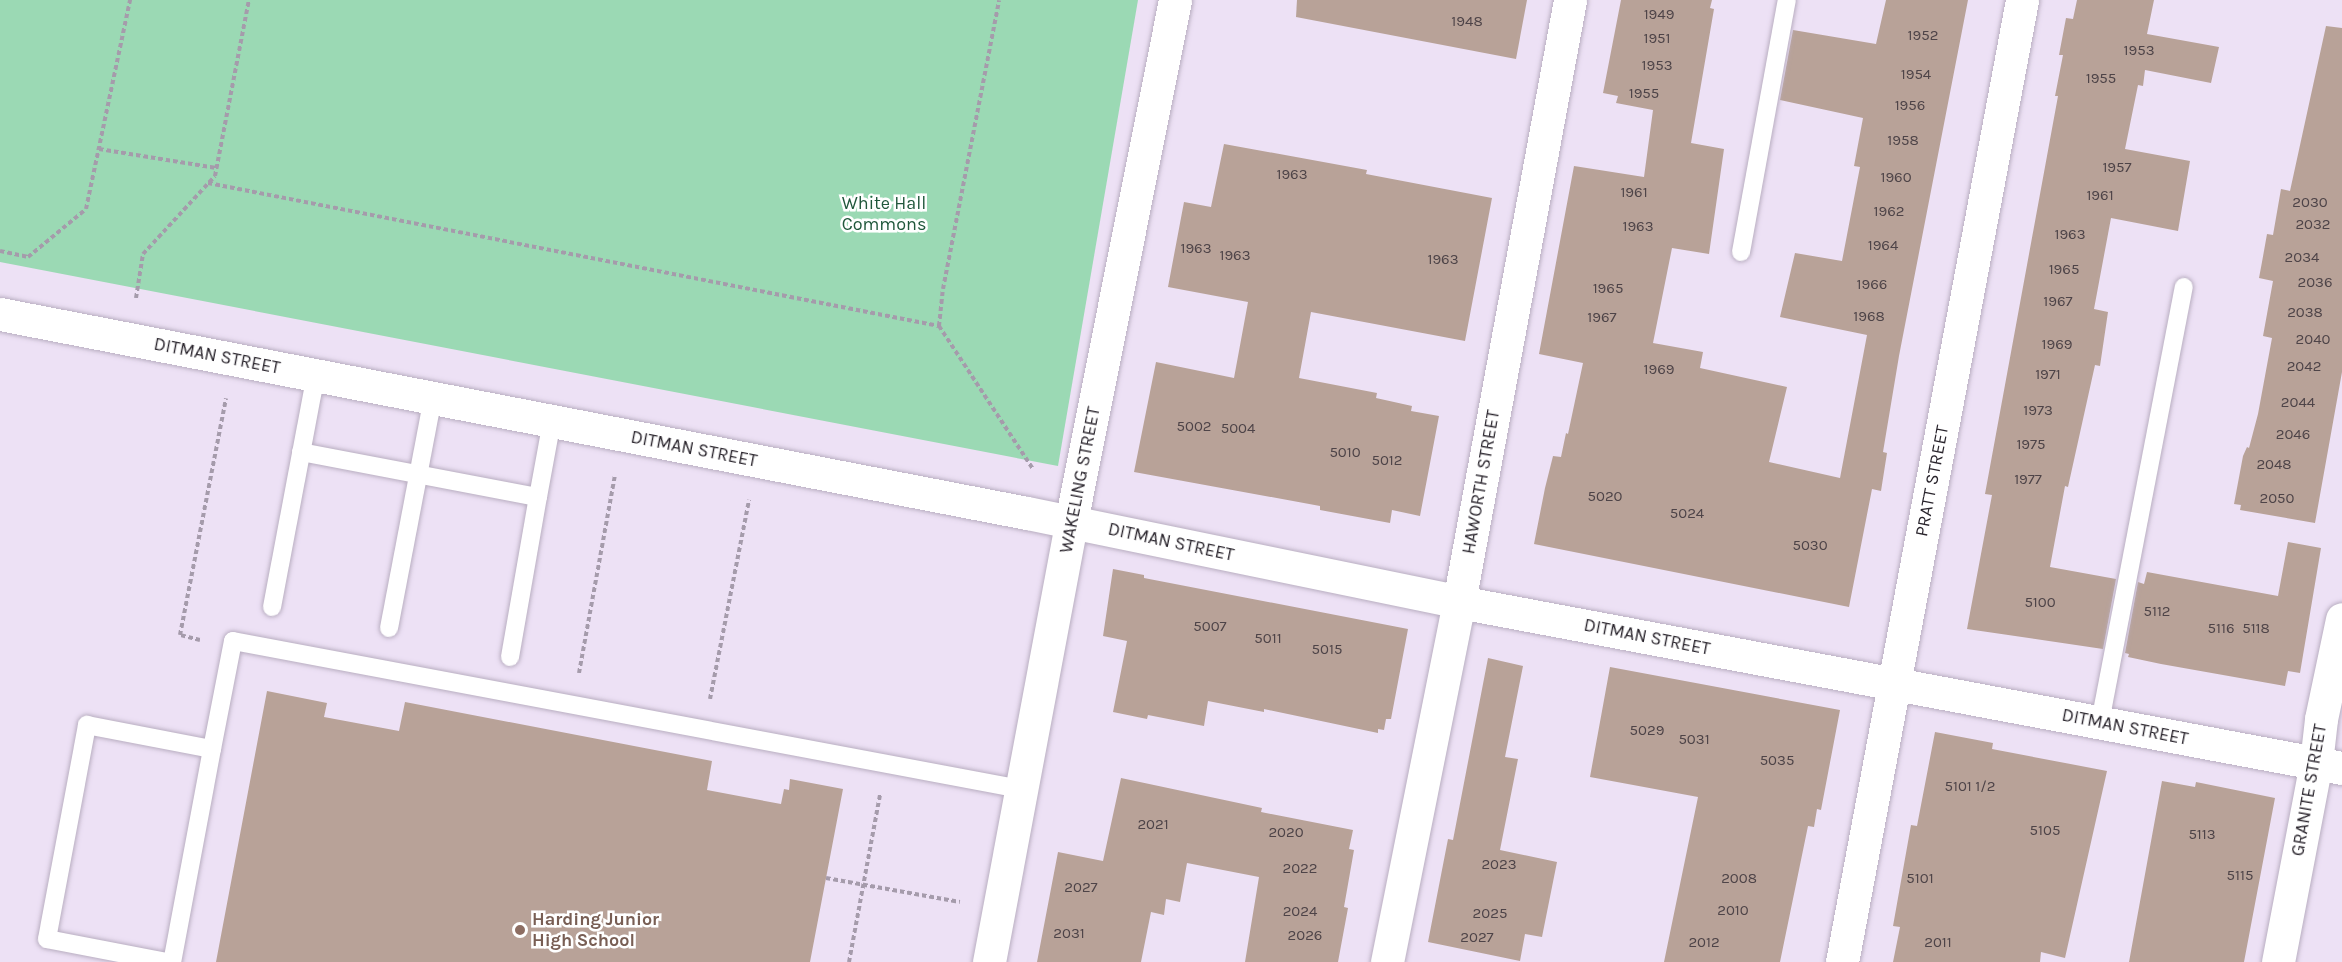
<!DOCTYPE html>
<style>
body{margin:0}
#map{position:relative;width:2342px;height:962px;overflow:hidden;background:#ede1f5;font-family:Karla,sans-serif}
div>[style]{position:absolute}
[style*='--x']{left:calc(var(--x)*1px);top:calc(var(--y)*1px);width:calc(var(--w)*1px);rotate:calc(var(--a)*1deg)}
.green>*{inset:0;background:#9bd9b4}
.building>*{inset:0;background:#b8a298}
.path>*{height:4px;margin-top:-2px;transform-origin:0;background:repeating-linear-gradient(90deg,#a59bab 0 4.5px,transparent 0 7.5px)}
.roads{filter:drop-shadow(0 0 2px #b9aec1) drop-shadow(0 0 2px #b9aec1)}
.service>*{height:18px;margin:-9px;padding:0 9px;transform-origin:9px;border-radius:9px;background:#fff}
.minor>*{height:33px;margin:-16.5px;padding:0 16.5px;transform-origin:16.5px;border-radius:16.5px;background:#fff}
.dots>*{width:16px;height:16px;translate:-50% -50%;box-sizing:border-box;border:3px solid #fff;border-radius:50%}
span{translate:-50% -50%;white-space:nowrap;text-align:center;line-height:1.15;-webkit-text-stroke:5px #fff;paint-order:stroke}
.number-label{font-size:15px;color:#4e4448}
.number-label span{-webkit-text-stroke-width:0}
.park-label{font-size:18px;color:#20573b}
.street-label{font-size:18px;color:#2a252d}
.education-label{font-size:18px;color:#785e54;font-weight:700}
.left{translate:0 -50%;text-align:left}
</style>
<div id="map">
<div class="green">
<i style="clip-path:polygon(0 0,1138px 0,1058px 466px,0 262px)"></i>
</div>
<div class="building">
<i style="clip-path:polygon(1297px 0,1527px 0,1516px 59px,1296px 17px)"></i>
<i style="clip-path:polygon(1621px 0,1712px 0,1710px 8px,1714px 9px,1691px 143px,1724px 149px,1709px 254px,1672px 248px,1653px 343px,1703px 352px,1700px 368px,1787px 387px,1769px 462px,1840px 478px,1867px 335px,1780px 317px,1795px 253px,1842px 261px,1860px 167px,1854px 166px,1863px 118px,1780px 100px,1793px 30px,1876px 44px,1886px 0,1968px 0,1899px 356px,1883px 452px,1887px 453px,1881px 491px,1872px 489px,1849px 607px,1534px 544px,1545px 488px,1553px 456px,1561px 457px,1566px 433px,1568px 434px,1583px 363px,1539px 354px,1574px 166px,1644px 177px,1653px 110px,1616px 103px,1618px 96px,1603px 93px)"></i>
<i style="clip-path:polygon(2077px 0,2154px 0,2147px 34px,2219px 47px,2211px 83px,2145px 70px,2143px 86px,2138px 85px,2125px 149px,2190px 161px,2178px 231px,2111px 218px,2094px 309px,2108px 312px,2100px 366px,2095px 365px,2068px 487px,2065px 486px,2050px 567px,2116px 579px,2103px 649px,1967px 629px,1992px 495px,1985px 494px,2058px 96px,2055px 96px,2063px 55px,2059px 55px,2066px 18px,2073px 19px)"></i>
<i style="clip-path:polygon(2326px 26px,2342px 28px,2342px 372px,2315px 523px,2240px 510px,2241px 505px,2234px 504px,2243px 456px,2247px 447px,2249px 448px,2258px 414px,2272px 338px,2263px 336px,2273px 281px,2259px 278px,2262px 262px,2267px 234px,2273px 235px,2281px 189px,2290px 191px)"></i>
<i style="clip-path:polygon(1224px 144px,1367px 170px,1366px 174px,1492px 198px,1465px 341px,1311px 312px,1299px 378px,1377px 393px,1376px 398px,1412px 406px,1411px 411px,1439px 416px,1420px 516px,1392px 510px,1390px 523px,1320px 510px,1320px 506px,1134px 472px,1156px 362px,1234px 378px,1248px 302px,1168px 287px,1184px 202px,1211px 207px)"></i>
<i style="clip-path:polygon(2288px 542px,2321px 548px,2300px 673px,2288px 671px,2285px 686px,2161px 664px,2128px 657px,2129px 654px,2125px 653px,2138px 582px,2144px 584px,2147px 572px,2278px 596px)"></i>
<i style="clip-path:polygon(1113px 569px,1144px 575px,1144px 578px,1408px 629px,1391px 719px,1386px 719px,1384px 730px,1378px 729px,1378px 733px,1264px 709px,1264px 712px,1208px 701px,1204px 726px,1148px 715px,1147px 719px,1113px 712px,1127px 641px,1103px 636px)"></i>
<i style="clip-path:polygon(1488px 658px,1523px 666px,1505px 757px,1518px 759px,1500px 850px,1557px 862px,1542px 937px,1525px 934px,1520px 961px,1428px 942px,1448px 839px,1453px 840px)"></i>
<i style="clip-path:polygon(1610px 667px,1840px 710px,1821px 810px,1817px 809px,1814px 827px,1808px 826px,1780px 962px,1664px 962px,1698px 797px,1590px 777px)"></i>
<i style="clip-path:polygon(267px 691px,327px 703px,324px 717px,399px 731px,405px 702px,712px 761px,707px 790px,781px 804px,784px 789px,789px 790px,790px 779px,843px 789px,810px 962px,216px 962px)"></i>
<i style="clip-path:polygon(1935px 732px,1993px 743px,1992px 749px,2107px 771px,2065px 958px,2041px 952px,2040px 962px,1893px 962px,1900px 927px,1893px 926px,1911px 825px,1917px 826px)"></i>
<i style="clip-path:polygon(1121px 778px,1262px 808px,1261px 812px,1353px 830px,1349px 849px,1354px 850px,1344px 907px,1348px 908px,1338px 962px,1245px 962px,1259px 877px,1187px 863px,1180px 902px,1166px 899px,1164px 915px,1151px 912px,1141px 962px,1037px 962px,1058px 852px,1103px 861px)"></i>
<i style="clip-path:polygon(2162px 781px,2195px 787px,2196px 782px,2275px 798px,2244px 962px,2129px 962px)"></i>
</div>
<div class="path">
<i style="--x:99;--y:149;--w:119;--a:9.2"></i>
<i style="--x:208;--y:183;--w:745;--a:11.07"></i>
<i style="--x:939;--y:326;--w:37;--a:-84"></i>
<i style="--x:943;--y:289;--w:294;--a:-79"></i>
<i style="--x:0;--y:251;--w:29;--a:12"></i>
<i style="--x:28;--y:257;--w:75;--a:-39.6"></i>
<i style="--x:86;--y:209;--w:214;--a:-78.1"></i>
<i style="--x:136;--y:298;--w:45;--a:-81"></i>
<i style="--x:143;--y:254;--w:106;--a:-47.3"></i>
<i style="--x:215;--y:176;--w:179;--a:-79.1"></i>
<i style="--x:939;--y:326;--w:171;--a:56.7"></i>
<i style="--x:200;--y:640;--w:21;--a:-166"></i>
<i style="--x:180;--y:635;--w:241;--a:-79"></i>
<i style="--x:579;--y:673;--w:202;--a:-79.7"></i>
<i style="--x:710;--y:699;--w:203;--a:-78.9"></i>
<i style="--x:826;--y:878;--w:136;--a:10.2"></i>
<i style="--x:849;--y:962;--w:170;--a:-79.5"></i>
</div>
<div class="roads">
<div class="service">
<i style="--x:1741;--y:252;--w:256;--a:-79.7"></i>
<i style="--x:301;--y:452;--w:241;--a:10.8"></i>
<i style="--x:538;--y:497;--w:77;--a:-79.6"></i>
<i style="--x:272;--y:607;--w:236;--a:-79.3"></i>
<i style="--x:389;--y:628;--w:234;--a:-79.2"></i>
<i style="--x:510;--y:657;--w:162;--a:-80.1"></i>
<i style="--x:2100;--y:722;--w:443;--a:-79.1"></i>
<i style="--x:212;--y:749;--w:110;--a:-79"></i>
<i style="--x:233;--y:641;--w:802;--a:10.64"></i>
<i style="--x:166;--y:962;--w:121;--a:-169.1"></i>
<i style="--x:47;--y:939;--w:218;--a:-79.4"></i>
<i style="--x:87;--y:725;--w:127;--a:10.9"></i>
<i style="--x:212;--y:749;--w:217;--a:100.6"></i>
</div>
<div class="minor">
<i style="--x:0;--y:314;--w:1046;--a:10.97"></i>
<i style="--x:1027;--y:513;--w:441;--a:11.6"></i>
<i style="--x:1459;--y:602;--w:898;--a:10.65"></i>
<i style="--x:989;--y:962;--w:448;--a:-79.4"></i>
<i style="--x:1071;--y:522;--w:532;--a:-78.73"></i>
<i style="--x:1387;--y:962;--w:367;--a:-78.7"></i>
<i style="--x:1459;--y:602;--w:612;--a:-79.55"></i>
<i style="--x:1842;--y:962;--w:979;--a:-79.4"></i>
<i style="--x:2278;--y:962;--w:203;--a:-79.2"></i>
<i style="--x:2316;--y:763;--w:44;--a:-83.5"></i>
<i style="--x:2321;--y:719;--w:102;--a:-78.1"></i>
</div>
</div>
<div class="dots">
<i style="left:520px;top:930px;background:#8d6e63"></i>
</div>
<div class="number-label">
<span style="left:1659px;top:15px">1949</span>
<span style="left:1467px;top:22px">1948</span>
<span style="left:1923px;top:36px">1952</span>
<span style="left:1657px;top:39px">1951</span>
<span style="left:2139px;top:51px">1953</span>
<span style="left:1657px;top:66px">1953</span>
<span style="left:1916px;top:75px">1954</span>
<span style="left:2101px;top:79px">1955</span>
<span style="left:1644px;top:94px">1955</span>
<span style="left:1910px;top:106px">1956</span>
<span style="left:1903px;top:141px">1958</span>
<span style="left:2117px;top:168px">1957</span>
<span style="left:1292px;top:175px">1963</span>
<span style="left:1896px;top:178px">1960</span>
<span style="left:1634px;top:193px">1961</span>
<span style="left:2100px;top:196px">1961</span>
<span style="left:2310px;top:203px">2030</span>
<span style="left:1889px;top:212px">1962</span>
<span style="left:2313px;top:225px">2032</span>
<span style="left:1638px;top:227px">1963</span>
<span style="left:2070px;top:235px">1963</span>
<span style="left:1883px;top:246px">1964</span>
<span style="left:1196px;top:249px">1963</span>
<span style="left:1235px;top:256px">1963</span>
<span style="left:2302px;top:258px">2034</span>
<span style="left:1443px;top:260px">1963</span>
<span style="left:2064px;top:270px">1965</span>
<span style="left:2315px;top:283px">2036</span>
<span style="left:1872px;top:285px">1966</span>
<span style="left:1608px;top:289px">1965</span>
<span style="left:2058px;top:302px">1967</span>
<span style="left:2305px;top:313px">2038</span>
<span style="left:1869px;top:317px">1968</span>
<span style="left:1602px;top:318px">1967</span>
<span style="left:2313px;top:340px">2040</span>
<span style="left:2057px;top:345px">1969</span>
<span style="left:2304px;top:367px">2042</span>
<span style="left:1659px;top:370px">1969</span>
<span style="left:2048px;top:375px">1971</span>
<span style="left:2298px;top:403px">2044</span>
<span style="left:2038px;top:411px">1973</span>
<span style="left:1194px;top:427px">5002</span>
<span style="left:1238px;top:429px">5004</span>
<span style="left:2293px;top:435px">2046</span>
<span style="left:2031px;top:445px">1975</span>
<span style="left:1345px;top:453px">5010</span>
<span style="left:1387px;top:461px">5012</span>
<span style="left:2274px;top:465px">2048</span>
<span style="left:2028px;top:480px">1977</span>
<span style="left:1605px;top:497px">5020</span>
<span style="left:2277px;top:499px">2050</span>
<span style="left:1687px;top:514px">5024</span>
<span style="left:1810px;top:546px">5030</span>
<span style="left:2040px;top:603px">5100</span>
<span style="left:2157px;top:612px">5112</span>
<span style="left:1210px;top:627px">5007</span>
<span style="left:2221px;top:629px">5116</span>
<span style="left:2256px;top:629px">5118</span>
<span style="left:1268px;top:639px">5011</span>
<span style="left:1327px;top:650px">5015</span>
<span style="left:1647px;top:731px">5029</span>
<span style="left:1694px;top:740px">5031</span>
<span style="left:1777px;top:761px">5035</span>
<span style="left:1970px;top:787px">5101 1/2</span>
<span style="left:1153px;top:825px">2021</span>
<span style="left:2045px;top:831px">5105</span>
<span style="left:1286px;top:833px">2020</span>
<span style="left:2202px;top:835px">5113</span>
<span style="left:1499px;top:865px">2023</span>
<span style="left:1300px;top:869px">2022</span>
<span style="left:2240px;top:876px">5115</span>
<span style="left:1739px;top:879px">2008</span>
<span style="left:1920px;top:879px">5101</span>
<span style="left:1081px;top:888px">2027</span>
<span style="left:1733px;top:911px">2010</span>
<span style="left:1300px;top:912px">2024</span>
<span style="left:1490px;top:914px">2025</span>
<span style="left:1069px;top:934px">2031</span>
<span style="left:1305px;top:936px">2026</span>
<span style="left:1477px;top:938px">2027</span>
<span style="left:1704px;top:943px">2012</span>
<span style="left:1938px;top:943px">2011</span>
</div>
<div class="park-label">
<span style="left:884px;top:214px">White Hall<br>Commons</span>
</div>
<div class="street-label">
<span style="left:217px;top:356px;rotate:11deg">DITMAN STREET</span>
<span style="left:694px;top:449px;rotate:11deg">DITMAN STREET</span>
<span style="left:1080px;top:480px;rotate:-79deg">WAKELING STREET</span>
<span style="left:1932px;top:481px;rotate:-79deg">PRATT STREET</span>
<span style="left:1481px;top:482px;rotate:-80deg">HAWORTH STREET</span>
<span style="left:1171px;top:542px;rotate:12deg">DITMAN STREET</span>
<span style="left:1647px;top:637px;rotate:11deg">DITMAN STREET</span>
<span style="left:2125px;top:727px;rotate:11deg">DITMAN STREET</span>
<span style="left:2309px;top:790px;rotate:-80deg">GRANITE STREET</span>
</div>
<div class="education-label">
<span class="left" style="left:532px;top:930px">Harding Junior<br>High School</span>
</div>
</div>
